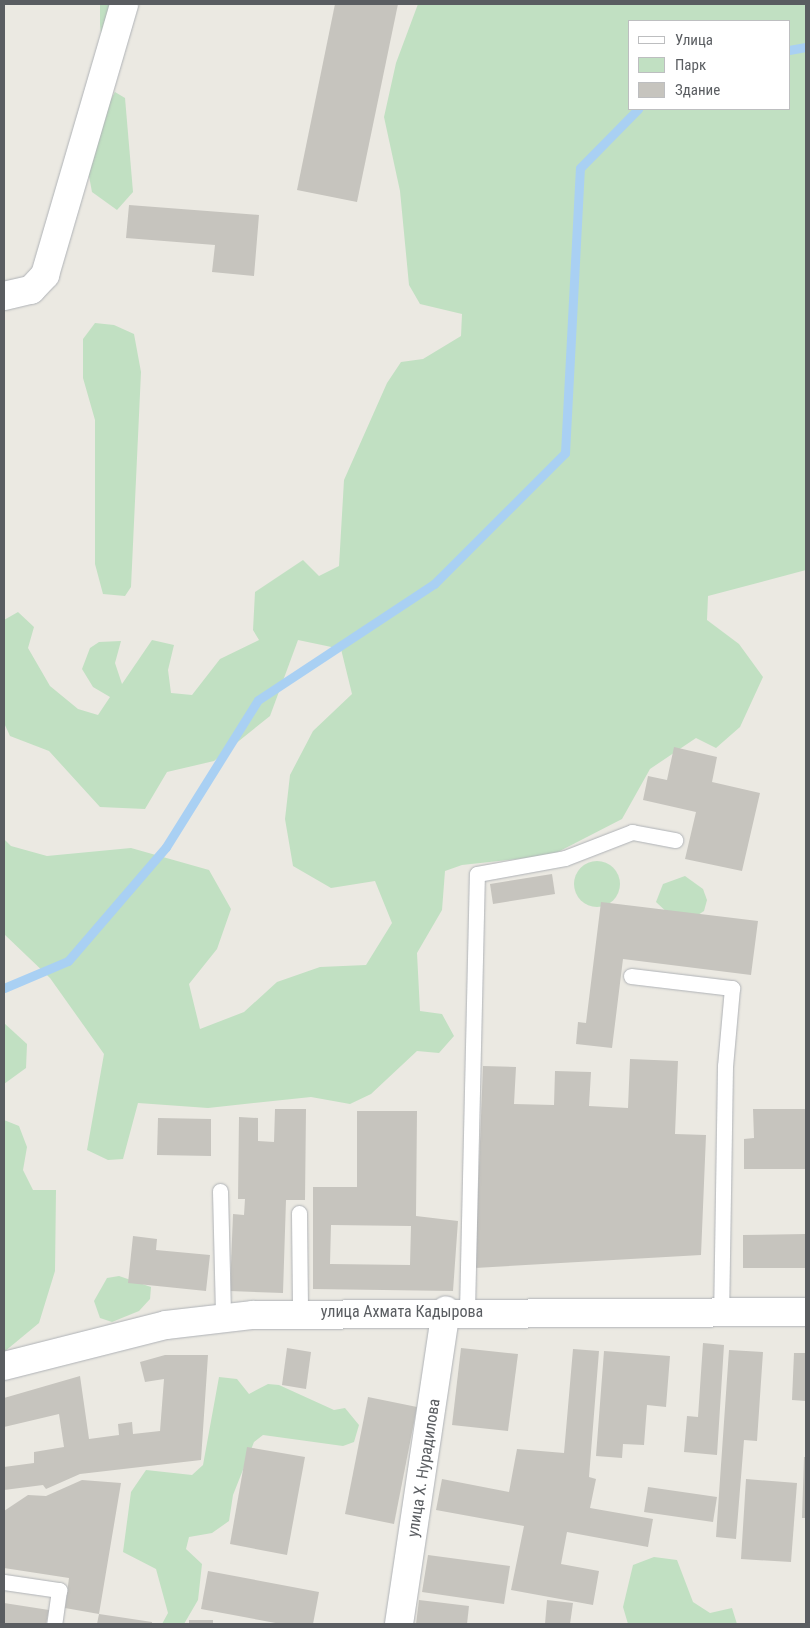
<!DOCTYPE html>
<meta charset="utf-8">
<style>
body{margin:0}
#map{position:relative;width:810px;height:1628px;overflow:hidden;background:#ebe9e2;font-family:"Roboto Condensed",sans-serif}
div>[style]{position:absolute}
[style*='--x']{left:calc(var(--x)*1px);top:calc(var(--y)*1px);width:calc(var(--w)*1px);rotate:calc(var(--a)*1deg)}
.green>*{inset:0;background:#c1e0c2}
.round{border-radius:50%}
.stream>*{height:9px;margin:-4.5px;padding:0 4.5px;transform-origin:4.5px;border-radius:4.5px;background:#a9d0f3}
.building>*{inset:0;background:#c6c4be}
.roads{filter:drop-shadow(0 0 1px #afb2b6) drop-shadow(0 0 1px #afb2b6)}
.lane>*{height:15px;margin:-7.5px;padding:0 7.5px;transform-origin:7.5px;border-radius:7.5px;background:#fff}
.street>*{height:28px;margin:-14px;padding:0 14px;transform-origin:14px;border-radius:14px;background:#fff}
.secondary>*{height:28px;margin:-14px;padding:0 14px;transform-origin:14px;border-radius:14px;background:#fff}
span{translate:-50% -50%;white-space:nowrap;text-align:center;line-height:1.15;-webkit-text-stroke:4.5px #fff;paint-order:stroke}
.street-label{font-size:16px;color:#5a5d61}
.frame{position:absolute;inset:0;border:5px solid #5a5d61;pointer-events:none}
.legend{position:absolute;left:628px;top:20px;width:162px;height:90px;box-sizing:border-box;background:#fff;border:1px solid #bdbec0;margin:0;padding:6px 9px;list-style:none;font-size:15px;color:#5a5d61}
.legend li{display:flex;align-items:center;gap:10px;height:25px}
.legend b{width:25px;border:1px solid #bdbec0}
</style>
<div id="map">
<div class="green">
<i style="clip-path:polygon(100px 4px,123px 4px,102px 41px,100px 25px)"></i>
<i style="clip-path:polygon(evenodd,418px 4px,806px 4px,806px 570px,708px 596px,707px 620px,739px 644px,763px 677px,740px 727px,716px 748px,696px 738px,650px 769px,622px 819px,552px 855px,462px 865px,445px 871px,442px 910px,417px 953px,420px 1011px,442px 1014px,454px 1036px,439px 1053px,417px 1051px,371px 1094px,350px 1104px,311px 1097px,208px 1108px,138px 1103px,123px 1159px,108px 1160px,87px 1150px,104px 1054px,50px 978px,4px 934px,4px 839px,11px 846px,47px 856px,131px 848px,209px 870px,231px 909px,217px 949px,189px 984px,200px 1029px,244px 1012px,277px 982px,320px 967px,366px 965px,392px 923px,375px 881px,331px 888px,293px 866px,285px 819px,290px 775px,313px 731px,352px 694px,341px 649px,298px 640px,270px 716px,214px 761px,167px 772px,145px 809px,100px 807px,49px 751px,10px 736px,4px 723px,4px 620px,18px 612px,34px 627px,28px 648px,50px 686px,78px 709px,98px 715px,110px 697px,93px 687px,82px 669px,90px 648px,99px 642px,121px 641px,115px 663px,122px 684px,152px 640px,174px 645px,168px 670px,171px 693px,192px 695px,220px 659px,259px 640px,253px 630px,255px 592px,303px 560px,319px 576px,339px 566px,344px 480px,387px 383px,401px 362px,423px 359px,461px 336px,462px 314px,420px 304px,409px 285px,400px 191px,384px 117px,396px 63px,418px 4px,629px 21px,789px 21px,789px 109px,629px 109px,629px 21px)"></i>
<i style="clip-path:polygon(115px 92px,125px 98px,133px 192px,117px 210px,92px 192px,84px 149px)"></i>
<i style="clip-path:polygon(95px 323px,114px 325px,134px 334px,141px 372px,131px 587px,125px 596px,103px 594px,95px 564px,95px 420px,83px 378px,83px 339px)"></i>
<i class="round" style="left:574px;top:861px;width:46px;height:46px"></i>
<i style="clip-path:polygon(685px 876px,703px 889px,707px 900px,704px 911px,695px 917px,670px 915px,656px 902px,663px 884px)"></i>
<i style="clip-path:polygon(4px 1023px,27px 1044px,26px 1068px,4px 1084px)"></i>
<i style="clip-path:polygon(4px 1120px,19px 1126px,27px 1147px,23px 1170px,33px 1190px,56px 1190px,55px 1271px,39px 1323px,4px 1352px)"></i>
<i style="clip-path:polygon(119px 1276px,151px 1287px,150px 1299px,139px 1311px,112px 1322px,100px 1318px,94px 1301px,107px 1278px)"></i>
<i style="clip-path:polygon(219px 1377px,237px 1379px,249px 1394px,268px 1384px,279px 1385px,334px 1410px,345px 1408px,359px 1425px,354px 1442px,343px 1446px,263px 1435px,254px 1442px,233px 1495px,229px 1521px,212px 1533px,189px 1537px,186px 1549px,202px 1564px,198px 1600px,184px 1624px,162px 1624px,168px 1613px,156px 1569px,123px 1552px,131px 1492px,146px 1470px,192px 1475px,203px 1465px)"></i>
<i style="clip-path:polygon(654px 1557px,677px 1560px,693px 1602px,710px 1613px,732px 1608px,737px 1624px,628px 1624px,623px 1607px,633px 1565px)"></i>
</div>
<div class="stream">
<i style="--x:789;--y:50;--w:17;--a:-10"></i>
<i style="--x:4;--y:988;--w:69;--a:-22.9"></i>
<i style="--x:68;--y:961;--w:150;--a:-49.3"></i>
<i style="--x:166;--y:847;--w:173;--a:-58"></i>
<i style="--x:258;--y:700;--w:211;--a:-33.4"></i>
<i style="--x:434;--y:584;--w:185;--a:-45"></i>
<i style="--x:565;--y:453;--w:285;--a:-87"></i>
<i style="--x:580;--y:168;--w:83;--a:-45.5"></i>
</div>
<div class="building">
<i style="clip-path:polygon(335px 4px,398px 4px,357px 202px,297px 190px)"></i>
<i style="clip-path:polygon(129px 205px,259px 215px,254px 276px,212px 272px,215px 245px,126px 238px)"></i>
<i style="clip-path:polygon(674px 747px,717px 757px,712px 782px,760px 793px,742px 871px,685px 859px,696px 812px,643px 800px,648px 776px,667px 780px)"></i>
<i style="clip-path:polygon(552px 874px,555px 894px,493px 904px,490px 884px)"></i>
<i style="clip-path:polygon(601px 902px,758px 921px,751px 975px,623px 959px,612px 1048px,576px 1044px,578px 1022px,586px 1023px)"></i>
<i style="clip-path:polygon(630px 1059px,678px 1061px,675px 1134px,706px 1135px,701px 1255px,475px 1268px,483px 1066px,516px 1067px,514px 1104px,554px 1105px,555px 1071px,591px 1072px,589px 1106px,628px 1108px)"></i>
<i style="clip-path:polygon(275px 1109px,306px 1109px,305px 1200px,286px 1200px,283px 1293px,230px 1291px,233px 1214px,244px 1215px,245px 1199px,238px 1199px,239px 1117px,258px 1118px,258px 1141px,274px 1142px)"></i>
<i style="clip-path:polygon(753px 1109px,806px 1109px,806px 1169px,744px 1169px,744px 1139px,754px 1138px)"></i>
<i style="clip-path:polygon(evenodd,357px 1111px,417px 1111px,416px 1216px,458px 1221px,453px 1291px,313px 1289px,313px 1187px,357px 1187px,357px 1111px,331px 1225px,411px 1226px,410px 1265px,330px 1264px,331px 1225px)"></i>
<i style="clip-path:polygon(158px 1118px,211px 1119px,211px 1156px,157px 1155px)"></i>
<i style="clip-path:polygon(806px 1234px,806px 1268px,743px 1268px,743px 1235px)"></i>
<i style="clip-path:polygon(133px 1236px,157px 1239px,156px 1250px,210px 1255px,206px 1291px,128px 1283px)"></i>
<i style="clip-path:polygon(703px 1343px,724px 1345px,717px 1455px,684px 1452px,687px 1416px,698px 1417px)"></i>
<i style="clip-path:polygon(287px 1348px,311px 1352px,306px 1389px,282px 1385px)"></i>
<i style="clip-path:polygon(461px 1348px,518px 1354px,508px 1431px,452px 1425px)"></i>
<i style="clip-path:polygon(573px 1349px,599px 1351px,589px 1477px,596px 1479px,590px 1508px,653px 1519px,648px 1547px,567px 1532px,561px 1564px,599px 1571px,593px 1605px,511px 1590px,524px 1526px,436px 1510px,442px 1479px,509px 1492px,517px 1449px,564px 1453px)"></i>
<i style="clip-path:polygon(729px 1350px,763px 1352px,757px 1441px,744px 1440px,736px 1539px,716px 1537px)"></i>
<i style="clip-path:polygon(604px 1351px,670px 1356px,666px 1407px,647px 1405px,644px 1445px,623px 1444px,622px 1458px,596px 1456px)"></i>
<i style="clip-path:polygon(794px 1353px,806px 1353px,806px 1401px,792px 1400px)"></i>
<i style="clip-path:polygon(165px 1355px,208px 1355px,201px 1460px,80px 1474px,46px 1489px,43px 1485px,4px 1490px,4px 1467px,34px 1463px,34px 1452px,64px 1447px,59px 1414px,4px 1427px,4px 1398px,80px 1376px,89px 1439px,119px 1435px,118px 1424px,132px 1422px,133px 1434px,160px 1431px,164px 1379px,145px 1382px,140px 1362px)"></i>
<i style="clip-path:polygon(368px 1397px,417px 1407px,394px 1524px,345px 1514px)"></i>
<i style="clip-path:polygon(247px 1447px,305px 1457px,287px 1555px,230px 1544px)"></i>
<i style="clip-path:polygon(804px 1457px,806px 1457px,806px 1518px,802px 1518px)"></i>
<i style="clip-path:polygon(746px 1479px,797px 1483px,791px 1562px,741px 1559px)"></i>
<i style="clip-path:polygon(82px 1480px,121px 1483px,99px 1614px,65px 1608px,69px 1578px,4px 1568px,4px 1511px,28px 1495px,46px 1496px)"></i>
<i style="clip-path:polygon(648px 1487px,717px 1497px,713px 1522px,644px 1512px)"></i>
<i style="clip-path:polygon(428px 1555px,510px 1566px,504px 1604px,422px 1592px)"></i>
<i style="clip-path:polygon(208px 1571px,319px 1592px,313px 1624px,281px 1624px,201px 1609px)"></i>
<i style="clip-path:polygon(419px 1600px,469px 1606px,467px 1624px,416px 1624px)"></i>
<i style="clip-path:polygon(547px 1600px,573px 1603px,570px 1624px,545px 1624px)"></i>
<i style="clip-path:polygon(4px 1603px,49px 1610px,46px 1624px,4px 1624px)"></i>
<i style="clip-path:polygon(99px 1614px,152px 1622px,152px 1624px,97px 1624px)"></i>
<i style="clip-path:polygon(189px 1620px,213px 1620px,213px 1624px,189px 1624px)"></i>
</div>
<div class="roads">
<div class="lane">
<i style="--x:631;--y:976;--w:102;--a:6.8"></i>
<i style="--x:732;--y:988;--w:78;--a:95.1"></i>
<i style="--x:725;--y:1066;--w:245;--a:90.9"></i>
<i style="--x:220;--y:1191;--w:126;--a:88.6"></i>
<i style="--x:299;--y:1213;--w:100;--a:89.4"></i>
<i style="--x:467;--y:1311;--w:437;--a:-88.7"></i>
<i style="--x:477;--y:874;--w:89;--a:-10.3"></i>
<i style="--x:565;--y:858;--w:72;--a:-21.2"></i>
<i style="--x:632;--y:832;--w:44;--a:10.5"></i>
<i style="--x:4;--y:1582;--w:56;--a:8.3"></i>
<i style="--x:59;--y:1590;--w:34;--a:98"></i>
</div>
<div class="street">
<i style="--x:4;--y:296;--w:28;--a:-13"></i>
<i style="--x:31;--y:290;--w:21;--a:-47"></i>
<i style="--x:45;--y:275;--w:282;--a:-73.7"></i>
<i style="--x:399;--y:1624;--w:317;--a:-81.5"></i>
</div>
<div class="secondary">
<i style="--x:4;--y:1366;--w:167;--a:-14.2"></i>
<i style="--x:166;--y:1325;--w:88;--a:-6.6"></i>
<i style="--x:253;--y:1315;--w:553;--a:-0.31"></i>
</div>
</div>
<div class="street-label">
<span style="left:402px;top:1312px">улица Ахмата Кадырова</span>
<span style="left:424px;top:1468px;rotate:-81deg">улица Х. Нурадилова</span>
</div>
<div class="frame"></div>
<ul class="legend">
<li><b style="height:6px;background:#fff"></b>Улица</li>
<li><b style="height:14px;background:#c1e0c2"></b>Парк</li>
<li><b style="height:14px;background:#c6c4be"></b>Здание</li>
</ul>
</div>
